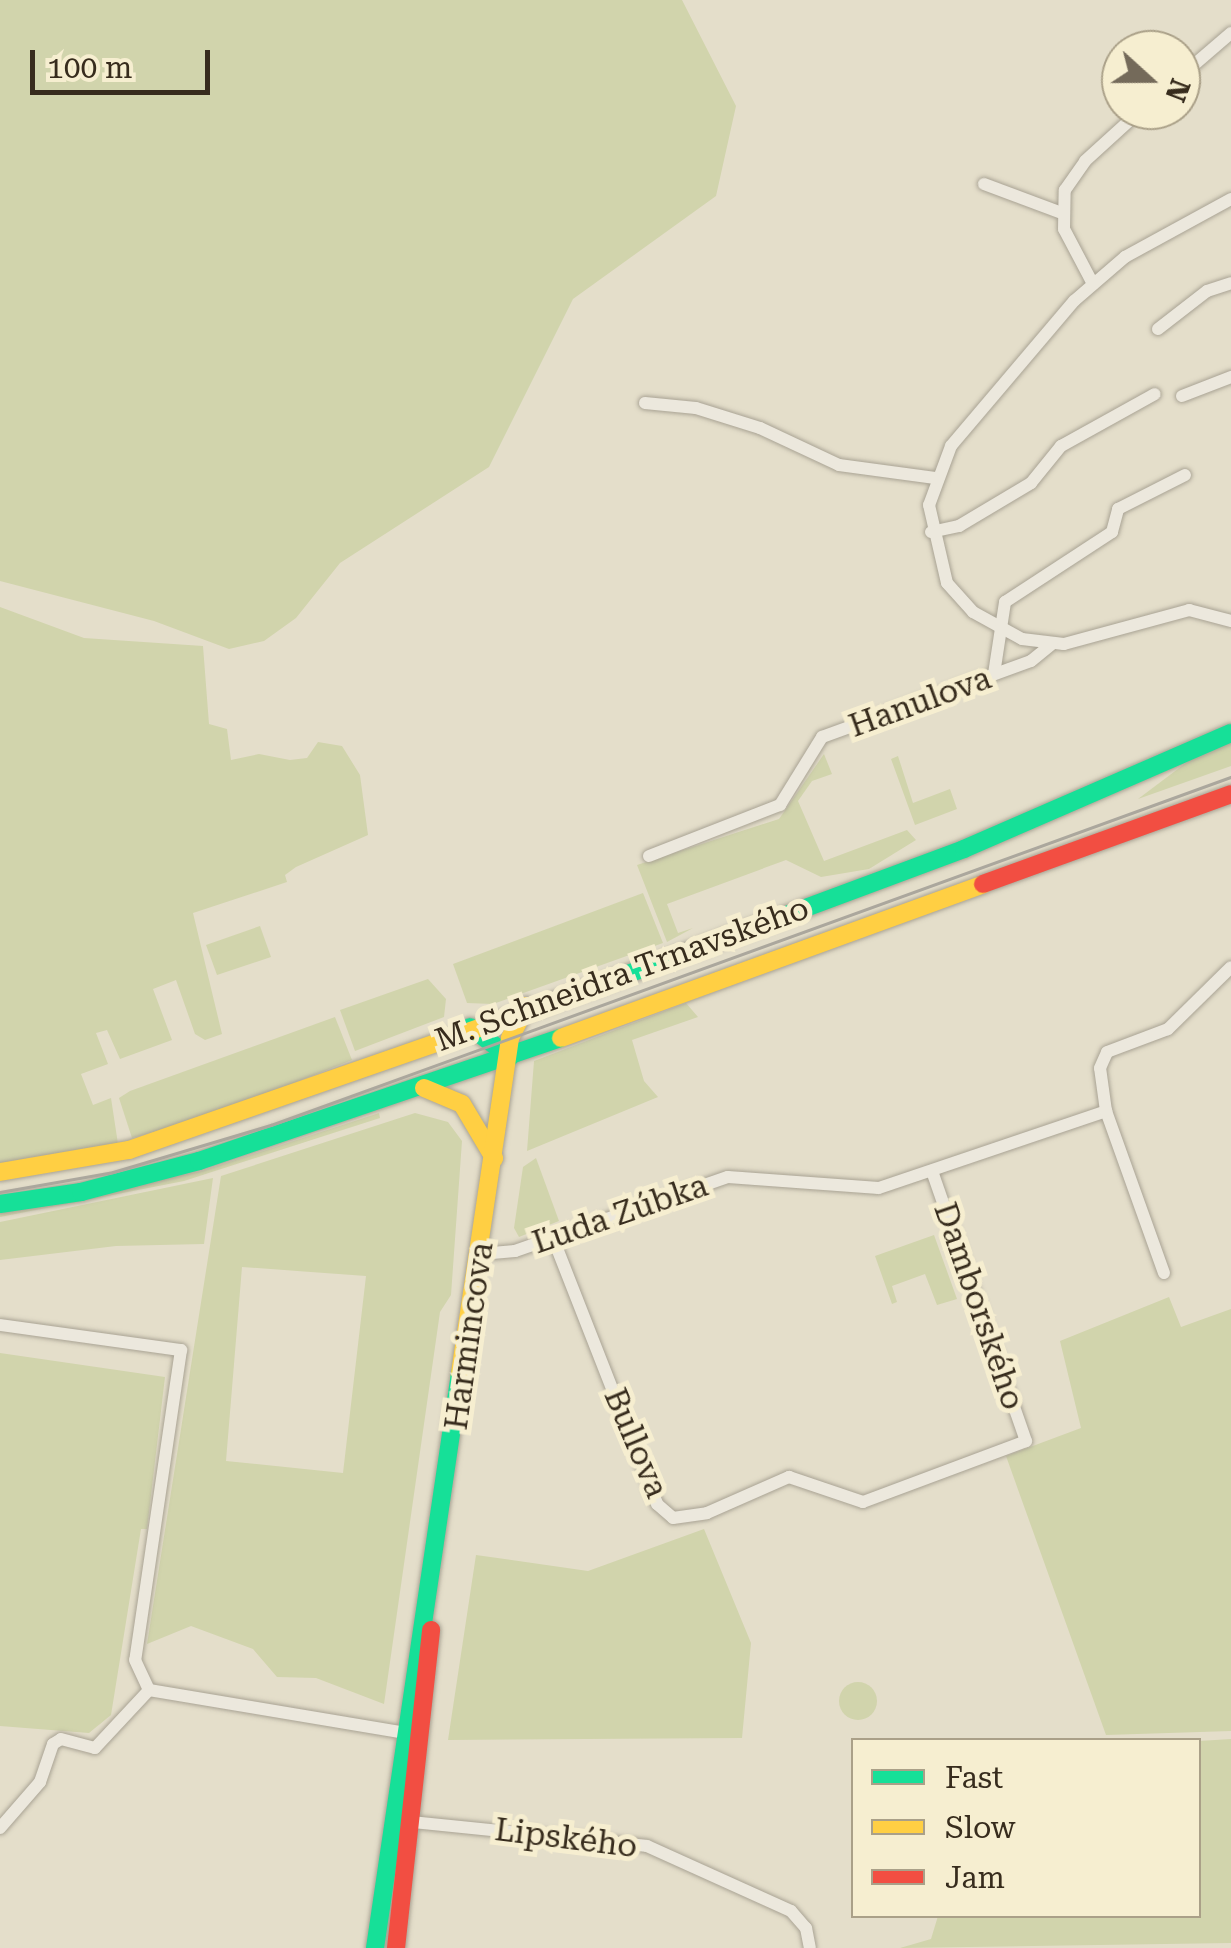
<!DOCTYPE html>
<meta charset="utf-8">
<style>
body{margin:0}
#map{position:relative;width:1231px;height:1948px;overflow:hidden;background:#e4deca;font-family:"Roboto Serif",serif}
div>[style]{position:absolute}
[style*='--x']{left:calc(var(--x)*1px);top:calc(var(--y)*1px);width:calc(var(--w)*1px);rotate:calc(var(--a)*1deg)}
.green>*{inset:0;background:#d1d4ac}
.round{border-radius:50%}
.roads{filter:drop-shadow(0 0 2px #a9a394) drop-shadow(0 0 2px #a9a394)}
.street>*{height:12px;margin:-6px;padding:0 6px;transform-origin:6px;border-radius:6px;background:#ece8dd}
.fast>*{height:18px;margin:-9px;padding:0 9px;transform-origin:9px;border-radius:9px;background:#16e098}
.slow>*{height:18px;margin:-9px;padding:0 9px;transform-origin:9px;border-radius:9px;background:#ffcf43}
.jam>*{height:18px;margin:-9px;padding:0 9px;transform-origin:9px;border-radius:9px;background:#f24e42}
.tram>*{height:2.5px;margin:-1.25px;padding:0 1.25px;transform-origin:1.25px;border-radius:1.25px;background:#aba79d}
span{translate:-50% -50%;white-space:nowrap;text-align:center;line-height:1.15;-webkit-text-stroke:10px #f6eed0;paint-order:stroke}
.street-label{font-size:32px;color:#372c1d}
.legend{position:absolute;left:851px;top:1738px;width:350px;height:180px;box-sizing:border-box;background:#f6eed0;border:2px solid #aaa088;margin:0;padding:12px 18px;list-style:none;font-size:30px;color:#372c1d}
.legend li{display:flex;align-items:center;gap:20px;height:50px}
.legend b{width:50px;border:2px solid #aaa088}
.north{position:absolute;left:1101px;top:30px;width:100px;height:100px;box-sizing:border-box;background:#f6eed0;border:2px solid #aaa088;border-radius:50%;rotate:111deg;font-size:28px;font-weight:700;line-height:40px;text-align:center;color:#372c1d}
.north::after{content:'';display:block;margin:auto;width:35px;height:45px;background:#746a5a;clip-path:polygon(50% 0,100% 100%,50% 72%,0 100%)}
.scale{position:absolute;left:30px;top:50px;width:180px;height:45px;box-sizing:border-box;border:5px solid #372c1d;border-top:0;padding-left:12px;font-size:30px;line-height:35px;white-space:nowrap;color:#372c1d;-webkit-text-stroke:8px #f6eed0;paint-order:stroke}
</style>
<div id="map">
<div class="green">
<i style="clip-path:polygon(0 0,682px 0,736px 106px,716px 196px,573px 299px,489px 467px,340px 563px,296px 618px,264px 641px,229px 649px,154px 621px,0 581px)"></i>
<i style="clip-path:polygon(0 607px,84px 638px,203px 646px,209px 724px,227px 729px,231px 760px,259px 754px,290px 760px,307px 758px,318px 742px,342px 746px,360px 775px,368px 835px,296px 867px,285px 875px,287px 882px,193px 913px,222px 1034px,205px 1040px,195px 1034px,176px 980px,153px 989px,172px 1040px,120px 1059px,107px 1030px,96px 1033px,108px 1064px,81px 1074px,93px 1105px,111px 1098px,118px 1144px,0 1164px)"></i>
<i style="clip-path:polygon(1231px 740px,1231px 766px,1138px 799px,1203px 750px)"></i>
<i style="clip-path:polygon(824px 754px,832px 774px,812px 781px,798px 801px,824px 861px,907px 830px,916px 840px,869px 869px,821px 877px,786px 860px,667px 904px,678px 933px,693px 928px,667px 942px,637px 865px,779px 819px)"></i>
<i style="clip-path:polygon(898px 756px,913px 803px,950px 789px,957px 809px,915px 825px,891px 759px)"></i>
<i style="clip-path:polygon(643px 893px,663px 943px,493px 1004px,467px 1003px,453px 964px)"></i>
<i style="clip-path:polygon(260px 926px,271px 957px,217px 975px,206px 945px)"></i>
<i style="clip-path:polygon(428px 979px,446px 999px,444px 1017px,355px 1051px,340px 1010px)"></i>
<i style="clip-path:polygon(686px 1003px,698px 1017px,632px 1040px,644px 1081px,658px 1097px,527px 1151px,534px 1061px)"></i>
<i style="clip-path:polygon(335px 1017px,352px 1060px,208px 1117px,132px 1138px,119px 1098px,130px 1091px)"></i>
<i style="clip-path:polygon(379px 1113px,380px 1118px,184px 1181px,0 1217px,0 1211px,202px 1171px)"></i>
<i style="clip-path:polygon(evenodd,415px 1113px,448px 1122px,462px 1141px,451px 1295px,440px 1312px,384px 1704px,316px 1678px,277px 1677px,253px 1649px,191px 1626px,147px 1644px,221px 1176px,415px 1113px,242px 1267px,366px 1276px,343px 1473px,226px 1461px,242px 1267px)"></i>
<i style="clip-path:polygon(536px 1158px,559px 1221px,519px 1237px,514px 1228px,523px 1167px)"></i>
<i style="clip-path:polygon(213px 1178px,204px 1244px,116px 1246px,0 1260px,0 1222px)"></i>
<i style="clip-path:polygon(934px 1235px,957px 1299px,937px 1305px,925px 1274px,892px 1286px,897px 1302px,892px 1304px,875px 1256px)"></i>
<i style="clip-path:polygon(1169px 1297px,1181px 1327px,1231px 1309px,1231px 1731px,1106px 1735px,1006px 1456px,1081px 1428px,1060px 1341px)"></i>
<i style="clip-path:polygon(0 1353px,165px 1377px,147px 1529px,141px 1529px,111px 1715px,89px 1733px,0 1726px)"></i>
<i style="clip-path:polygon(704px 1529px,751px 1643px,742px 1738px,448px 1740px,476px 1555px,588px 1571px)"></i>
<i class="round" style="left:839px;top:1682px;width:38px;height:38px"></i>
<i style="clip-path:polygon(1231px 1739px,1231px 1943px,900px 1948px,931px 1939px,938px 1916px,1198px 1916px,1199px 1741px)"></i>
</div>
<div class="roads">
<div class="street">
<i style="--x:1181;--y:76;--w:66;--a:-40.7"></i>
<i style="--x:984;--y:184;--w:83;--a:20.4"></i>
<i style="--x:1231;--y:199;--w:121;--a:151.3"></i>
<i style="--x:1125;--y:257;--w:67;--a:139.2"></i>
<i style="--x:1074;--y:301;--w:190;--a:130.3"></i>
<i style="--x:951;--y:446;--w:63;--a:110.4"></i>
<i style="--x:929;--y:505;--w:80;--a:77"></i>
<i style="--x:947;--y:583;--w:39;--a:48"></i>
<i style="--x:973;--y:612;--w:56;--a:28.9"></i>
<i style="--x:1022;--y:639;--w:42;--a:6.8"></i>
<i style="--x:1064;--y:644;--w:130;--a:-15.2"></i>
<i style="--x:1189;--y:610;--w:43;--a:14.7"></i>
<i style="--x:1093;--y:284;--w:62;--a:-117.8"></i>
<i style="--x:1064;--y:229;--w:39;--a:-89"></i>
<i style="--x:1065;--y:190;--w:35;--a:-55"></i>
<i style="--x:1085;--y:161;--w:76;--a:-42.3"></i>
<i style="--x:1158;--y:329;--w:62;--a:-37.8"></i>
<i style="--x:1207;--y:291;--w:25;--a:-18"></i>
<i style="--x:1182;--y:396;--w:53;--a:-21.2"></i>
<i style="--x:645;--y:403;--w:51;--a:5.6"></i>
<i style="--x:696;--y:408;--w:67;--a:17.4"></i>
<i style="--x:760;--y:428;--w:87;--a:25.1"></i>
<i style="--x:839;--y:465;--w:97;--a:7.7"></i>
<i style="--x:931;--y:532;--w:29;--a:-12"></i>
<i style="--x:959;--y:526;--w:84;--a:-30.8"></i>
<i style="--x:1031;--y:483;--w:48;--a:-51"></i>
<i style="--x:1061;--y:446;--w:107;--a:-29"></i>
<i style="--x:994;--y:674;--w:73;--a:-81.3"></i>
<i style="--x:1005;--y:602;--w:128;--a:-33.2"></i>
<i style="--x:1112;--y:532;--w:24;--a:-75"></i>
<i style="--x:1118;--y:509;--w:75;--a:-26.9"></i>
<i style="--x:649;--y:856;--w:141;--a:-21.3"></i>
<i style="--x:780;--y:805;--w:80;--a:-58.3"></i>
<i style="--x:822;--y:737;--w:222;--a:-20"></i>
<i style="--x:1031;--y:661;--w:26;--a:-39"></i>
<i style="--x:553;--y:1238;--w:286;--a:68.6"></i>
<i style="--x:657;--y:1504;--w:21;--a:41"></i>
<i style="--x:673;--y:1518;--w:34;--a:-8"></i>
<i style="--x:707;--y:1513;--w:90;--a:-23.7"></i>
<i style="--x:789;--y:1477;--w:78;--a:18.7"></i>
<i style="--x:863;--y:1502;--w:174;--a:-20.5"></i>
<i style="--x:1026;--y:1441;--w:286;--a:-109.2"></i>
<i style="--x:481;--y:1254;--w:34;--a:-5"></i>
<i style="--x:515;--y:1251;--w:225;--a:-19.2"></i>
<i style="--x:728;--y:1177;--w:151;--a:4.2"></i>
<i style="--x:879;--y:1188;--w:240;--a:-18.7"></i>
<i style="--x:1164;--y:1273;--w:172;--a:-109.7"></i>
<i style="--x:1106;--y:1111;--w:43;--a:-97.9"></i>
<i style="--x:1100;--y:1068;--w:17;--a:-66"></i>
<i style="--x:1107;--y:1052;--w:65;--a:-20.7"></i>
<i style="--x:1168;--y:1029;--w:88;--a:-44.5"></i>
<i style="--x:0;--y:1325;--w:183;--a:7.9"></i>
<i style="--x:181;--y:1350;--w:313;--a:98.4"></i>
<i style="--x:135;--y:1660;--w:33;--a:65"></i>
<i style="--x:149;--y:1690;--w:268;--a:9.5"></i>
<i style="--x:412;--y:1822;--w:236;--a:5.8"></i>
<i style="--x:647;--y:1846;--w:158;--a:24.3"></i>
<i style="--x:791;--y:1911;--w:23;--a:49"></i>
<i style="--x:806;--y:1928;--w:20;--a:79"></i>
<i style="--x:0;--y:1828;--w:61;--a:-49"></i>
<i style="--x:40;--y:1782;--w:40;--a:-71.1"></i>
<i style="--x:53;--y:1744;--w:9;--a:-32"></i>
<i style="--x:61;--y:1739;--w:35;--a:15"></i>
<i style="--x:95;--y:1748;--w:79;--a:-47"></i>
</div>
<div class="fast">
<i style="--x:523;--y:1013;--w:471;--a:-20.4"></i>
<i style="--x:964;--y:849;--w:291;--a:-23.5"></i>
<i style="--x:470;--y:1027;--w:50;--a:36.9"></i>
<i style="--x:0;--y:1204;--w:82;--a:-8.4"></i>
<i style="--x:81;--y:1192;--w:122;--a:-14.7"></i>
<i style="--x:199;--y:1161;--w:382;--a:-18.8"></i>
<i style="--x:375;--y:1948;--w:581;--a:-81.59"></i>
</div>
<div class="slow">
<i style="--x:561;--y:1038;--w:449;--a:-20"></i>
<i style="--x:424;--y:1088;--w:41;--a:22.8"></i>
<i style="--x:462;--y:1104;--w:63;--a:59.3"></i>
<i style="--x:0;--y:1172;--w:131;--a:-9.7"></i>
<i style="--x:129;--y:1150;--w:417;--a:-19.2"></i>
<i style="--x:460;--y:1373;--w:339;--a:-81.5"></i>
<i style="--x:510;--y:1038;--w:36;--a:-63"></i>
</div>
<div class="jam">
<i style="--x:983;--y:884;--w:264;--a:-19.9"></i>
<i style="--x:396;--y:1948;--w:320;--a:-83.7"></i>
</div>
</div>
<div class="tram">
<i style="--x:0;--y:1192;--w:115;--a:-10"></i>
<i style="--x:113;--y:1172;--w:165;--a:-16.6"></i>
<i style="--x:271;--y:1125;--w:1021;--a:-19.93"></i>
</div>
<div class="street-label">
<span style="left:920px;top:702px;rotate:-20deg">Hanulova</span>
<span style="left:622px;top:974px;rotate:-20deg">M. Schneidra Trnavského</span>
<span style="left:620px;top:1214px;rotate:-19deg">Ľuda Zúbka</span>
<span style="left:979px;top:1306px;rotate:71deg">Damborského</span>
<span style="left:469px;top:1336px;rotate:-82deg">Harmincova</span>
<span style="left:636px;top:1443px;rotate:67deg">Bullova</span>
<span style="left:566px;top:1838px;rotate:7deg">Lipského</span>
</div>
<ul class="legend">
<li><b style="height:12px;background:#16e098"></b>Fast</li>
<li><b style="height:12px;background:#ffcf43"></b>Slow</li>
<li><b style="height:12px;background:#f24e42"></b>Jam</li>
</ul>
<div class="north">N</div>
<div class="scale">100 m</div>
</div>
